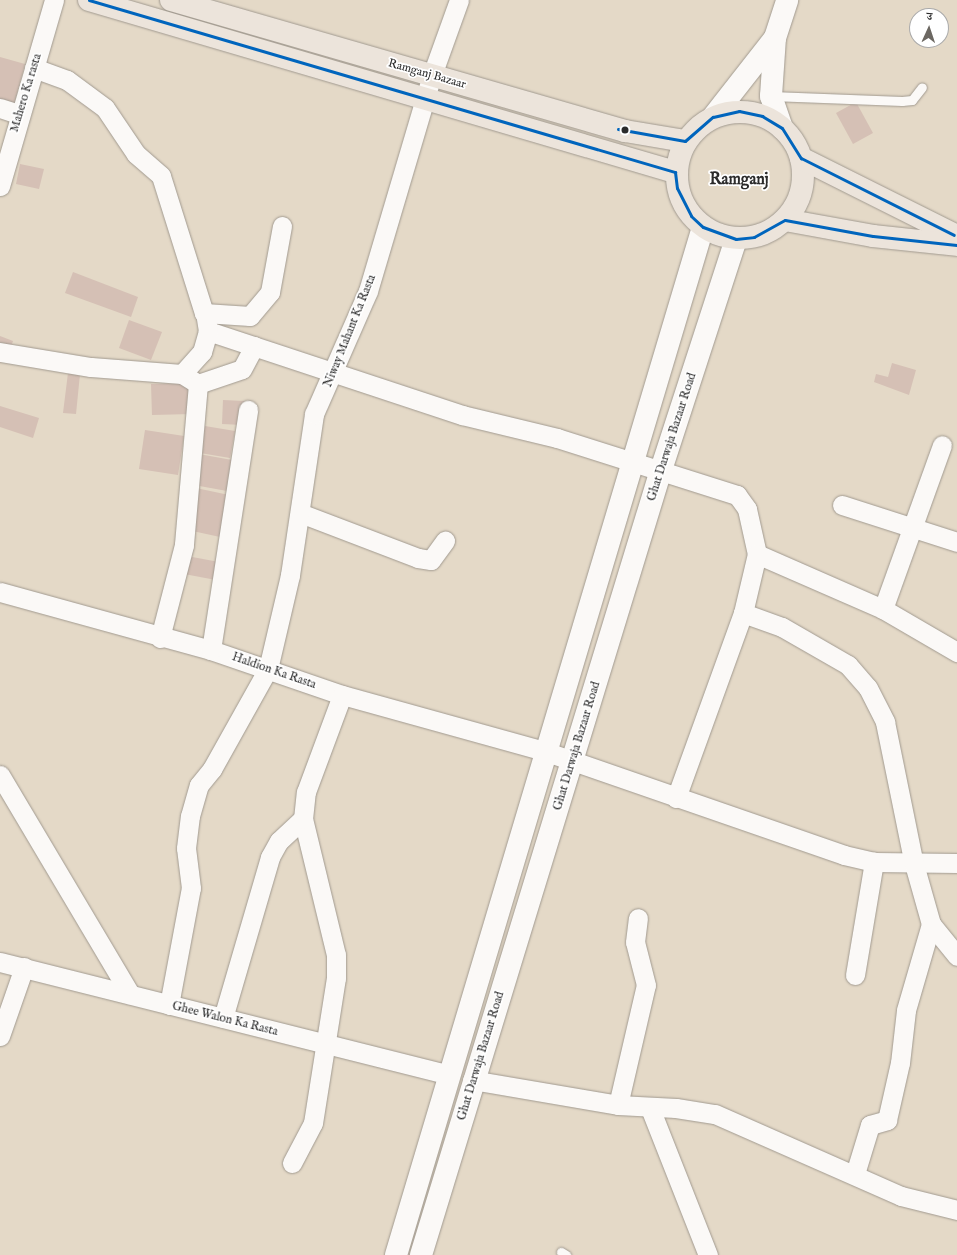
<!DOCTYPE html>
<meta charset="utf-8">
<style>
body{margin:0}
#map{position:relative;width:957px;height:1255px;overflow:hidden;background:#e4d9c7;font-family:"IM FELL English","Noto Serif Devanagari",serif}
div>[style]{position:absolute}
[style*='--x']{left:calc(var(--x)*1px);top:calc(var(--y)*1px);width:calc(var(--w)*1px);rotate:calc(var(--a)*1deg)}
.building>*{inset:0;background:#d5c0b5}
.roads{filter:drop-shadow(0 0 1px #a19a90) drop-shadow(0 0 1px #a19a90)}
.service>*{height:9px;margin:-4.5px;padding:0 4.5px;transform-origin:4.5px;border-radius:4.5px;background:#fbf9f7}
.minor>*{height:19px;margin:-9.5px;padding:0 9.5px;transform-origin:9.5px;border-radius:9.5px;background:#fbf9f7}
.tertiary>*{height:22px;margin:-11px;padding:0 11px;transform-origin:11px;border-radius:11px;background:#fbf9f7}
.primary>*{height:22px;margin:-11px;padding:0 11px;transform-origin:11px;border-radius:11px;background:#ece4db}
.primary>.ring{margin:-11px;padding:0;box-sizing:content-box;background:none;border:22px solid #ece4db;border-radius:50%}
.bus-1>*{height:3px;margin:-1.5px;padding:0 1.5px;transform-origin:1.5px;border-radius:1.5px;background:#0065bd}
.dots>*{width:11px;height:11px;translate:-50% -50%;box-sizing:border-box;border:2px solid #fff;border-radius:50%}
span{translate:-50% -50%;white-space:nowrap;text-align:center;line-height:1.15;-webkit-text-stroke:3.5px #fff;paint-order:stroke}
.street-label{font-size:12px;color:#2b2b2b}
.district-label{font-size:16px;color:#2b2b2b;font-weight:700}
.north{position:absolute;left:909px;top:8px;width:40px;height:40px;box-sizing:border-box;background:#fff;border:1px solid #aaa;border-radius:50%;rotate:3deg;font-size:11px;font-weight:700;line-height:16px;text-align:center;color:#2b2b2b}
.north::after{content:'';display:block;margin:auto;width:14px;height:18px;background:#6c6862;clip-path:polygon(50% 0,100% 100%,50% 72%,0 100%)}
</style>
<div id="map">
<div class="building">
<i style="clip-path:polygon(0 57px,25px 64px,13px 109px,0 105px)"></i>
<i style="clip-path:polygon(856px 102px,873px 133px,853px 144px,836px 113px)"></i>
<i style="clip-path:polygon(20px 164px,44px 169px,39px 189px,16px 184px)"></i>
<i style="clip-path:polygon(73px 272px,138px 297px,131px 317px,65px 293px)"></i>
<i style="clip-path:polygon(129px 320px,162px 332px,151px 360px,119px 348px)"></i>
<i style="clip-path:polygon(0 336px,13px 341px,9px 352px,0 349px)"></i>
<i style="clip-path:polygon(892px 363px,916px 370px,909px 395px,874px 382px,876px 374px,888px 377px)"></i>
<i style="clip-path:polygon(68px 373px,80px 374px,76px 414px,63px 413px)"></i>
<i style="clip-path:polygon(192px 383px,192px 414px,152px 415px,151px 384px)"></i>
<i style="clip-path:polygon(223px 400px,244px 401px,243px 425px,222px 424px)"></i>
<i style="clip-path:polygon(0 406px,39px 418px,33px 438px,0 427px)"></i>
<i style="clip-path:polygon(205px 426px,235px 431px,230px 458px,200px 453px)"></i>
<i style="clip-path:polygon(145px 430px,184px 436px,178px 475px,139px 469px)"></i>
<i style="clip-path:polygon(199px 454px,232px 460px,227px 491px,194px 485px)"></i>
<i style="clip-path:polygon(196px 488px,229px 495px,220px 537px,188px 530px)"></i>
<i style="clip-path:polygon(187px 556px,219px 562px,216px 580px,184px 574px)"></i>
</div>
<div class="roads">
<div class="service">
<i style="--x:771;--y:96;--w:131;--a:2.2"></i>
<i style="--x:902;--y:101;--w:10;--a:-6"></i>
<i style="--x:912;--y:100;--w:16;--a:-52"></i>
<i style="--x:561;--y:1252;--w:6;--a:31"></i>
</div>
<div class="minor">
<i style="--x:34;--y:68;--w:35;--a:20"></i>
<i style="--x:67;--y:80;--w:47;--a:36.4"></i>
<i style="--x:105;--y:108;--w:55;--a:56"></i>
<i style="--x:136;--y:154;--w:33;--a:41"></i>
<i style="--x:161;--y:176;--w:144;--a:72.6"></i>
<i style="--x:204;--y:313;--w:46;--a:3.7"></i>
<i style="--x:250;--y:316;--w:31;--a:-50"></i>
<i style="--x:270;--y:292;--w:67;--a:-79.7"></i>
<i style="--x:0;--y:108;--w:19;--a:18"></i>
<i style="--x:0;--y:186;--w:194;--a:-73.8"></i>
<i style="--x:208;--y:331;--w:268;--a:18.3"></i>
<i style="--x:462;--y:415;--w:98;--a:13.6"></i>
<i style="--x:557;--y:438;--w:189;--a:17.6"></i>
<i style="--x:737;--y:495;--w:17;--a:54"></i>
<i style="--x:747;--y:509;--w:46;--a:77.5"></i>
<i style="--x:0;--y:352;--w:92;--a:9.4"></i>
<i style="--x:91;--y:367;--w:91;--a:4.4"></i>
<i style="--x:182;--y:374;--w:19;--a:32"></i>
<i style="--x:198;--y:384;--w:162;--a:95"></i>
<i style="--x:184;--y:545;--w:96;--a:104.5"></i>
<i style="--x:182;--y:374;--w:30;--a:-48"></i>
<i style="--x:202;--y:352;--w:22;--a:-74"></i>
<i style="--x:208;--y:331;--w:13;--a:-99"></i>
<i style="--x:198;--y:384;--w:46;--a:-18.8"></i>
<i style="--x:242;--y:369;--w:26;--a:-62"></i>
<i style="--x:842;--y:505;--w:121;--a:17.8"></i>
<i style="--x:300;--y:513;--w:126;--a:20.9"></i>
<i style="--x:418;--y:558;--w:13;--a:9"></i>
<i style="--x:431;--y:560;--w:24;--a:-54"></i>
<i style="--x:0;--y:592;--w:219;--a:15.4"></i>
<i style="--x:211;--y:650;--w:139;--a:19"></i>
<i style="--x:342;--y:695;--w:213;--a:15.5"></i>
<i style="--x:547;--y:752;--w:314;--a:19.1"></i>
<i style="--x:844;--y:855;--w:31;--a:13"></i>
<i style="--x:874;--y:862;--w:83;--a:0.7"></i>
<i style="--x:883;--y:609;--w:174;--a:-70.2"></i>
<i style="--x:743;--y:613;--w:41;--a:19.7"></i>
<i style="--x:782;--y:627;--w:76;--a:29.9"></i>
<i style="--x:848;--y:665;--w:30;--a:49"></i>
<i style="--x:868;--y:688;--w:38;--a:63"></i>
<i style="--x:885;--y:722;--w:145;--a:78.5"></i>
<i style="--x:914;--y:864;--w:62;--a:74.2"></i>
<i style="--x:931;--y:924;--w:41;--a:50.9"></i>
<i style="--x:211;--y:650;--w:243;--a:-81.2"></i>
<i style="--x:0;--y:775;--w:255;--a:59.3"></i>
<i style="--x:676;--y:798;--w:197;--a:-70.1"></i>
<i style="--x:743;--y:613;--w:61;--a:-76.7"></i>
<i style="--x:757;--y:554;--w:137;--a:23.6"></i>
<i style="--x:883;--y:609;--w:86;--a:30.2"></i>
<i style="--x:0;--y:962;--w:464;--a:14.1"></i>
<i style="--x:855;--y:975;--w:115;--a:-80.5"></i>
<i style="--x:169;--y:1005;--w:119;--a:-79.4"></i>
<i style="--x:191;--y:888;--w:40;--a:-97.1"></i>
<i style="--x:186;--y:848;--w:32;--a:-83"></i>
<i style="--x:190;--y:816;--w:32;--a:-74"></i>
<i style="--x:199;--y:785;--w:21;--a:-51"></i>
<i style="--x:212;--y:769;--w:115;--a:-60.8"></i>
<i style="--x:268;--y:669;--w:97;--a:-76.8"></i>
<i style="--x:290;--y:575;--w:163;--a:-81.5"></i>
<i style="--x:314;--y:414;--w:134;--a:-66.3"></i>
<i style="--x:368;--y:291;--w:225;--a:-73.5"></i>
<i style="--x:432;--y:75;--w:80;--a:-70.2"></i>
<i style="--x:223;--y:1018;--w:168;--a:-73.7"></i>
<i style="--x:270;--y:857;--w:18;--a:-61"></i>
<i style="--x:279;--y:841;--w:33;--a:-43"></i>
<i style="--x:0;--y:1036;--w:73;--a:-70.8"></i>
<i style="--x:472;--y:1080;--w:148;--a:9.7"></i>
<i style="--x:618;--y:1105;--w:58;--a:3"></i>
<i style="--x:676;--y:1108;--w:39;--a:9"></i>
<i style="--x:715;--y:1114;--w:203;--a:23.8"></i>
<i style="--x:901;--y:1196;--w:58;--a:14"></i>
<i style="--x:618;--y:1105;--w:123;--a:-76.9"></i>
<i style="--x:646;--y:985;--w:44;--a:-104.3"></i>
<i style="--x:635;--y:942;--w:24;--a:-83"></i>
<i style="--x:650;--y:1108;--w:158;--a:68.5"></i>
<i style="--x:292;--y:1163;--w:45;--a:-62.3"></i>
<i style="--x:313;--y:1123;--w:147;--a:-81"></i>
<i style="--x:336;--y:978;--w:23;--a:-90"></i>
<i style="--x:336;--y:955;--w:140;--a:-103.6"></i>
<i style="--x:303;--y:819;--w:27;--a:-84"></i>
<i style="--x:306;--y:792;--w:103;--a:-69.6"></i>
<i style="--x:855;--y:1174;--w:51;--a:-73"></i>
<i style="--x:870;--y:1125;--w:18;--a:-16"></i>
<i style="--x:887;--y:1120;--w:58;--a:-77.2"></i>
<i style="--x:900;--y:1063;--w:53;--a:-83.5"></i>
<i style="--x:906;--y:1010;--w:90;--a:-73.8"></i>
</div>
<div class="tertiary">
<i style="--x:713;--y:117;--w:100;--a:-51.9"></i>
<i style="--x:782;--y:128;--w:34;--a:-109"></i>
<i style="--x:771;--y:96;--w:58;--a:-86.1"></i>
<i style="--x:775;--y:38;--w:40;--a:-72"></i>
<i style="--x:396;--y:1255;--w:1073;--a:-73.37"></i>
<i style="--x:421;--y:1255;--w:821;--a:-73"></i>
<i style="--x:661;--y:470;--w:243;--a:-72"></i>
</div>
<div class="primary">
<i style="--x:89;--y:0;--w:611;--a:16.36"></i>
<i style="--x:171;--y:0;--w:473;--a:16.1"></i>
<i style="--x:625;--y:131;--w:61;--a:9.5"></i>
<i class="ring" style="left:677px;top:112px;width:104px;height:104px"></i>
<i style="--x:801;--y:158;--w:174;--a:26.6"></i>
<i style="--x:785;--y:220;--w:89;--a:10.3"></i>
<i style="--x:873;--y:236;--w:84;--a:6.1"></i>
</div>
</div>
<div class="bus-1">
<i style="--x:89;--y:0;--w:611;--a:16.36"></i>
<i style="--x:675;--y:172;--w:16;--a:83"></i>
<i style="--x:677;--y:188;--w:31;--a:63"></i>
<i style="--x:691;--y:216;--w:16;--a:43"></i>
<i style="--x:703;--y:227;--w:35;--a:20"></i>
<i style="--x:736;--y:239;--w:18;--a:-6"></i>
<i style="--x:754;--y:237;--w:35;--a:-29"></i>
<i style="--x:785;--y:220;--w:89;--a:10.3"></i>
<i style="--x:873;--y:236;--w:84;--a:6.1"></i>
<i style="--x:618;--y:129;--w:68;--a:10.2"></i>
<i style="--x:685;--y:141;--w:37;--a:-41"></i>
<i style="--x:713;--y:117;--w:27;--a:-13"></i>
<i style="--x:739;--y:111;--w:24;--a:12"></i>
<i style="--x:762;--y:116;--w:23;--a:31"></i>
<i style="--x:782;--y:128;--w:36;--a:58"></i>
<i style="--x:801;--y:158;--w:171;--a:26.7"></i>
</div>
<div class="dots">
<i style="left:625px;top:130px;background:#2b2b2b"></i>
</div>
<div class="street-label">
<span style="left:427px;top:74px;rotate:16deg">Ramganj Bazaar</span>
<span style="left:26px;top:93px;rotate:-73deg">Mahero Ka rasta</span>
<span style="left:350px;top:331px;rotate:-68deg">Niway Mahant Ka Rasta</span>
<span style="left:672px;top:437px;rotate:-72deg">Ghat Darwaja Bazaar Road</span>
<span style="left:274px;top:671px;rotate:19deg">Haldion Ka Rasta</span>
<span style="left:577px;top:746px;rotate:-73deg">Ghat Darwaja Bazaar Road</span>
<span style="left:225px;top:1019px;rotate:14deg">Ghee Walon Ka Rasta</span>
<span style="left:481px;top:1056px;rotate:-73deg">Ghat Darwaja Bazaar Road</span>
</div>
<div class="district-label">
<span style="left:739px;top:180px">Ramganj</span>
</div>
<div class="north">उ</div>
</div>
